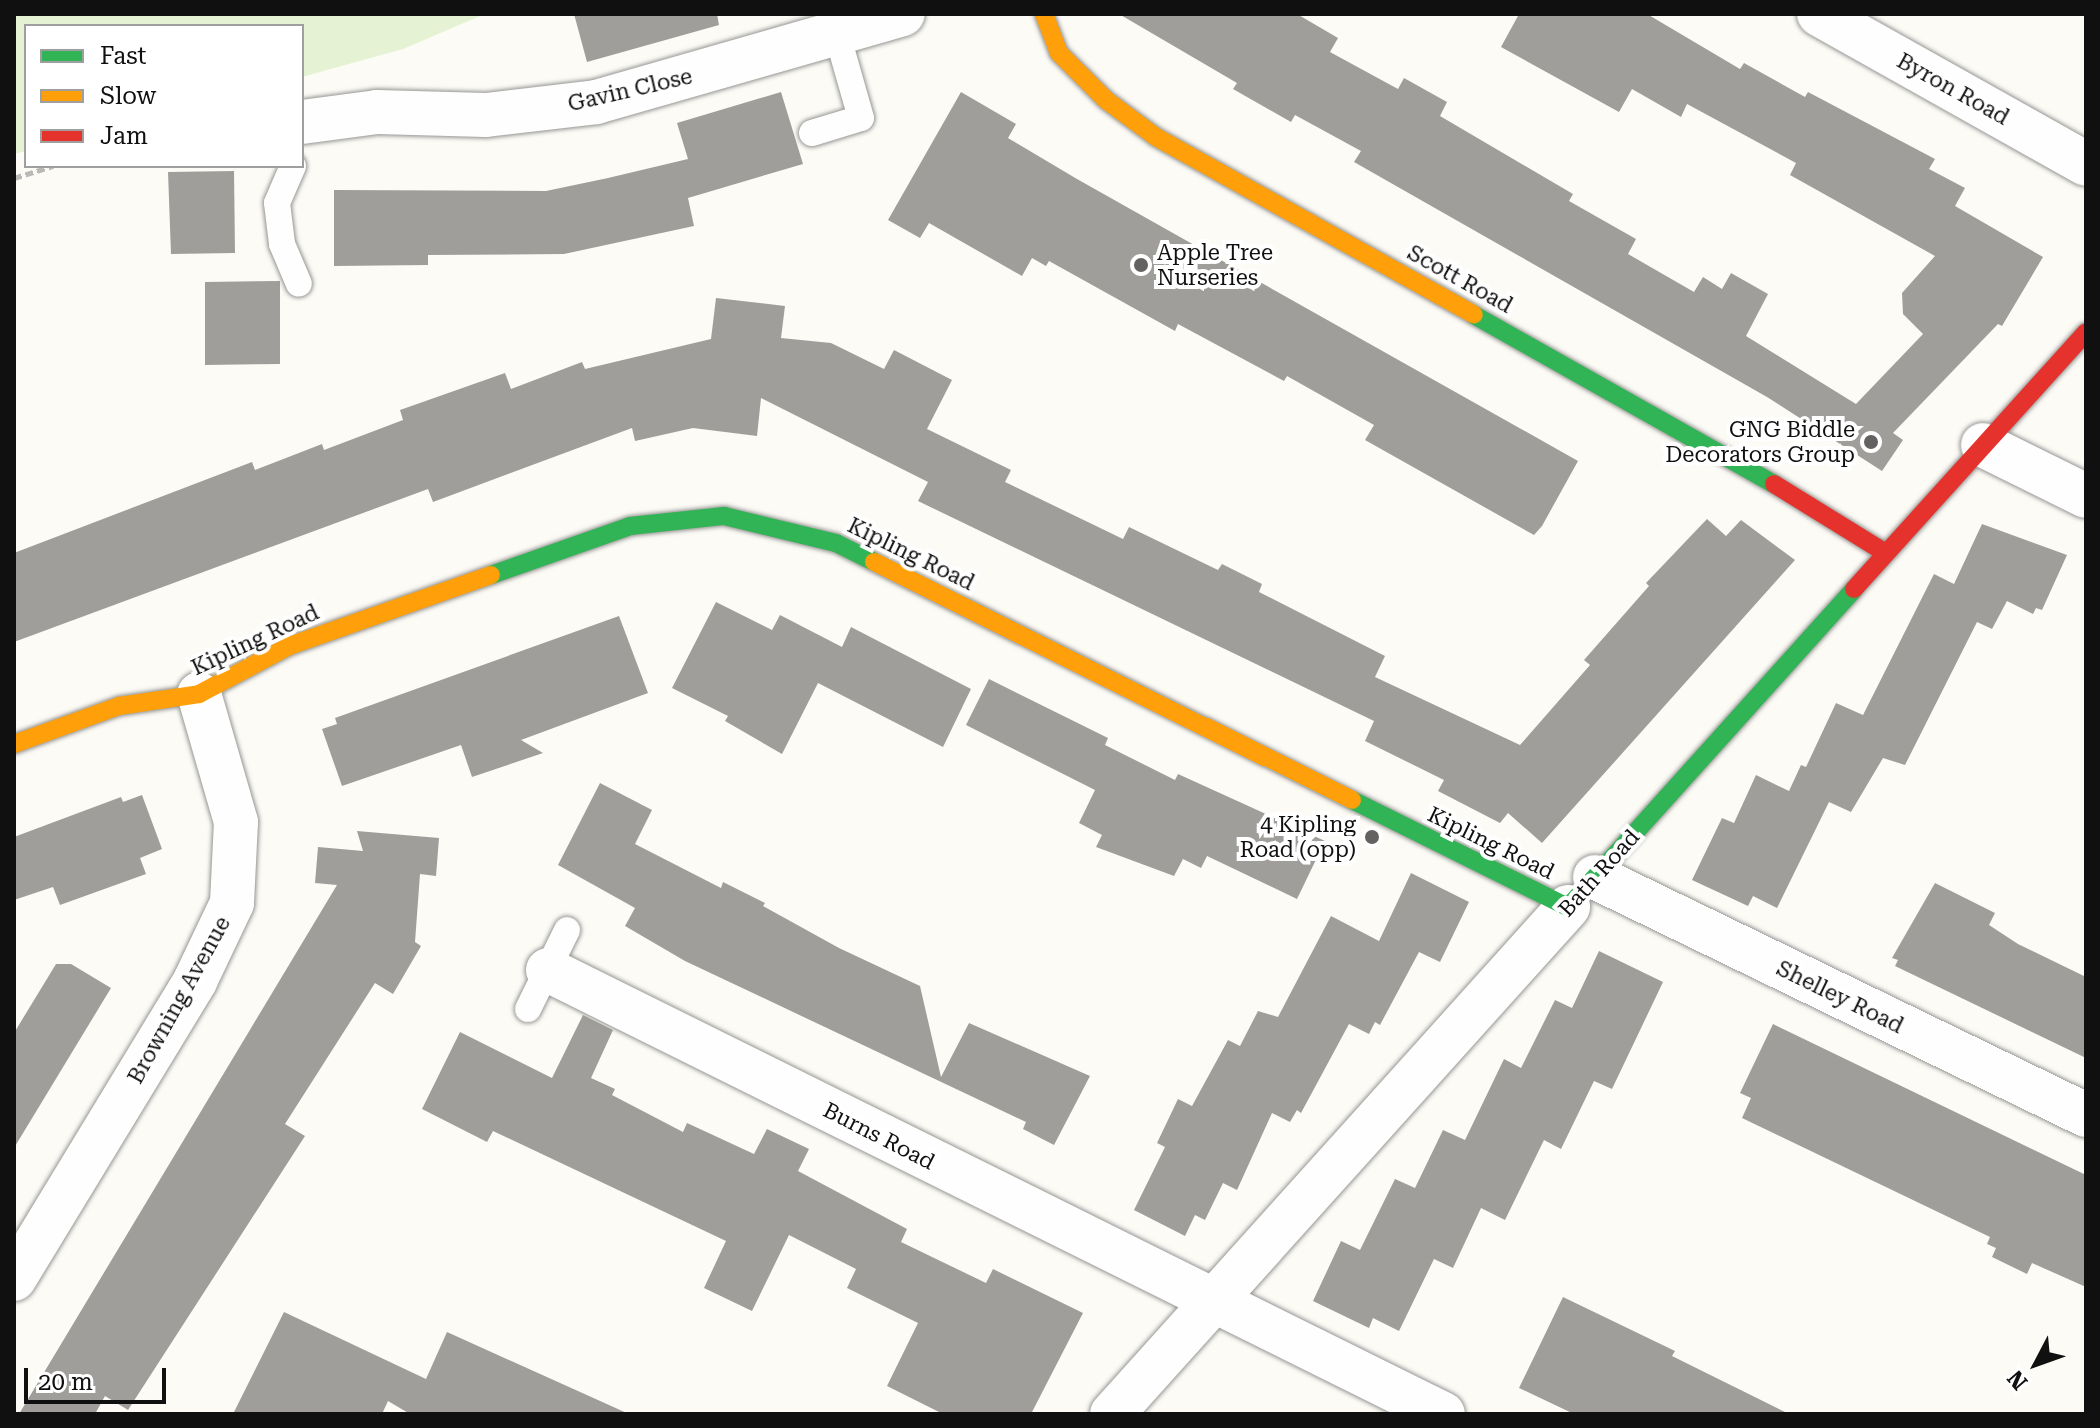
<!DOCTYPE html>
<style>
body{margin:0}
#map{position:relative;width:2100px;height:1428px;overflow:hidden;background:#fcfbf6;font-family:"Roboto Serif",serif}
div>[style]{position:absolute}
[style*='--x']{left:calc(var(--x)*1px);top:calc(var(--y)*1px);width:calc(var(--w)*1px);rotate:calc(var(--a)*1deg)}
.green>*{inset:0;background:#e5f3d4}
.building>*{inset:0;background:#a09e9b}
.path>*{height:5px;margin-top:-2.5px;transform-origin:0;background:repeating-linear-gradient(90deg,#b9b9b8 0 8px,transparent 0 12px)}
.roads{filter:drop-shadow(0 0 2px #969694) drop-shadow(0 0 2px #969694)}
.lane>*{height:26px;margin:-13px;padding:0 13px;transform-origin:13px;border-radius:13px;background:#fffefe}
.street>*{height:44px;margin:-22px;padding:0 22px;transform-origin:22px;border-radius:22px;background:#fffefe}
.fast>*{height:18px;margin:-9px;padding:0 9px;transform-origin:9px;border-radius:9px;background:#30b455}
.slow>*{height:18px;margin:-9px;padding:0 9px;transform-origin:9px;border-radius:9px;background:#ff9f0a}
.jam>*{height:18px;margin:-9px;padding:0 9px;transform-origin:9px;border-radius:9px;background:#e5322d}
.dots>*{width:22px;height:22px;translate:-50% -50%;box-sizing:border-box;border:4px solid #fff;border-radius:50%}
span{translate:-50% -50%;white-space:nowrap;text-align:center;line-height:1.15;-webkit-text-stroke:8px #fff;paint-order:stroke}
.street-label{font-size:22px;color:#101010}
.poi-label{font-size:22px;color:#101010}
.left{translate:0 -50%;text-align:left}
.right{translate:-100% -50%;text-align:right}
.frame{position:absolute;inset:0;border:16px solid #101010;pointer-events:none}
.legend{position:absolute;left:24px;top:24px;width:280px;height:144px;box-sizing:border-box;background:#fff;border:2px solid #9f9f9f;margin:0;padding:10px 14px;list-style:none;font-size:24px;color:#101010}
.legend li{display:flex;align-items:center;gap:16px;height:40px}
.legend b{width:40px;border:2px solid #9f9f9f}
.north{position:absolute;left:1996px;top:1324px;width:80px;height:80px;-webkit-text-stroke:6px #fff;paint-order:stroke;rotate:229deg;font-size:22px;font-weight:700;line-height:32px;text-align:center;color:#101010}
.north::after{content:'';display:block;margin:auto;width:28px;height:36px;background:#101010;clip-path:polygon(50% 0,100% 100%,50% 72%,0 100%)}
.scale{position:absolute;left:24px;top:1368px;width:142px;height:36px;box-sizing:border-box;border:4px solid #101010;border-top:0;padding-left:10px;font-size:24px;line-height:28px;white-space:nowrap;color:#101010;-webkit-text-stroke:6px #fff;paint-order:stroke}
</style>
<div id="map">
<div class="green">
<i style="clip-path:polygon(14px 14px,485px 14px,403px 49px,302px 77px,302px 26px,26px 26px,26px 151px,14px 154px)"></i>
</div>
<div class="building">
<i style="clip-path:polygon(574px 14px,717px 14px,719px 25px,587px 62px)"></i>
<i style="clip-path:polygon(1119px 14px,1297px 14px,1338px 38px,1330px 52px,1398px 89px,1404px 78px,1447px 102px,1440px 116px,1573px 194px,1569px 201px,1636px 239px,1628px 254px,1694px 292px,1703px 277px,1722px 289px,1731px 273px,1768px 294px,1746px 336px,1856px 404px,1923px 334px,1903px 314px,1902px 293px,1935px 256px,1790px 175px,1796px 163px,1687px 104px,1681px 117px,1632px 89px,1619px 112px,1501px 47px,1519px 14px,1647px 14px,1740px 69px,1744px 63px,1805px 97px,1808px 92px,1935px 159px,1929px 169px,1965px 188px,1955px 206px,2043px 257px,2002px 326px,1998px 324px,1893px 433px,1903px 440px,1882px 471px,1767px 397px,1354px 162px,1361px 151px,1295px 115px,1291px 122px,1233px 89px,1237px 83px)"></i>
<i style="clip-path:polygon(781px 92px,803px 164px,688px 198px,694px 226px,564px 254px,428px 255px,428px 265px,334px 266px,334px 190px,546px 191px,608px 178px,688px 159px,677px 123px)"></i>
<i style="clip-path:polygon(961px 92px,1016px 124px,1008px 138px,1077px 179px,1578px 461px,1542px 526px,1534px 535px,1365px 440px,1374px 425px,1287px 376px,1284px 381px,1178px 324px,1175px 331px,1049px 261px,1046px 266px,1032px 258px,1022px 276px,929px 223px,920px 238px,888px 220px)"></i>
<i style="clip-path:polygon(234px 171px,235px 253px,171px 254px,168px 172px)"></i>
<i style="clip-path:polygon(280px 281px,280px 364px,205px 365px,205px 282px)"></i>
<i style="clip-path:polygon(716px 298px,785px 306px,781px 338px,831px 343px,884px 369px,894px 350px,952px 380px,927px 429px,1011px 470px,1005px 482px,1123px 539px,1129px 527px,1218px 570px,1222px 564px,1262px 584px,1259px 592px,1385px 656px,1375px 677px,1520px 745px,1590px 665px,1584px 660px,1649px 586px,1646px 583px,1707px 519px,1726px 536px,1741px 520px,1795px 560px,1542px 843px,1508px 813px,1500px 823px,1438px 791px,1444px 780px,1365px 741px,1374px 721px,918px 501px,928px 482px,761px 398px,757px 436px,693px 428px,635px 441px,632px 428px,433px 502px,428px 489px,14px 642px,14px 553px,252px 462px,255px 470px,322px 444px,324px 450px,403px 420px,400px 410px,505px 373px,511px 389px,582px 362px,585px 369px,711px 339px)"></i>
<i style="clip-path:polygon(1982px 524px,2067px 555px,2042px 610px,2036px 608px,2033px 614px,2007px 601px,1992px 629px,1977px 622px,1905px 765px,1883px 758px,1851px 812px,1829px 802px,1777px 908px,1753px 896px,1748px 906px,1692px 880px,1722px 818px,1734px 823px,1756px 775px,1789px 791px,1801px 765px,1806px 767px,1836px 703px,1863px 715px,1934px 574px,1954px 584px)"></i>
<i style="clip-path:polygon(716px 602px,772px 630px,780px 615px,842px 647px,851px 627px,971px 689px,943px 747px,818px 683px,782px 754px,725px 721px,728px 716px,672px 688px)"></i>
<i style="clip-path:polygon(619px 616px,648px 693px,521px 740px,543px 753px,472px 777px,461px 745px,342px 786px,322px 729px,337px 724px,335px 718px)"></i>
<i style="clip-path:polygon(989px 679px,1108px 738px,1105px 745px,1175px 780px,1178px 774px,1325px 841px,1297px 899px,1207px 856px,1201px 868px,1183px 859px,1174px 876px,1096px 847px,1102px 835px,1079px 823px,1095px 790px,966px 725px)"></i>
<i style="clip-path:polygon(600px 783px,652px 810px,635px 844px,721px 888px,723px 882px,765px 903px,763px 906px,839px 948px,920px 986px,941px 1077px,969px 1023px,1090px 1076px,1054px 1145px,1023px 1129px,1026px 1122px,685px 961px,625px 926px,635px 908px,558px 865px)"></i>
<i style="clip-path:polygon(142px 795px,162px 849px,140px 858px,146px 874px,60px 905px,53px 887px,14px 900px,14px 837px,121px 797px,123px 802px)"></i>
<i style="clip-path:polygon(357px 831px,439px 838px,436px 876px,420px 874px,415px 942px,421px 946px,393px 994px,375px 983px,285px 1124px,305px 1136px,128px 1410px,105px 1396px,95px 1414px,19px 1414px,337px 885px,315px 883px,318px 847px,363px 851px)"></i>
<i style="clip-path:polygon(1411px 873px,1469px 902px,1440px 962px,1419px 952px,1380px 1025px,1375px 1022px,1369px 1034px,1349px 1024px,1301px 1113px,1297px 1110px,1290px 1122px,1272px 1113px,1237px 1190px,1223px 1183px,1205px 1220px,1195px 1215px,1185px 1236px,1134px 1210px,1165px 1147px,1157px 1143px,1178px 1099px,1192px 1106px,1228px 1040px,1240px 1046px,1258px 1011px,1278px 1017px,1331px 916px,1379px 941px)"></i>
<i style="clip-path:polygon(1935px 883px,1995px 913px,1989px 925px,2018px 944px,2086px 977px,2086px 1058px,1895px 966px,1898px 960px,1892px 958px)"></i>
<i style="clip-path:polygon(1599px 951px,1663px 982px,1612px 1089px,1594px 1081px,1561px 1149px,1544px 1140px,1505px 1220px,1481px 1208px,1453px 1268px,1434px 1259px,1399px 1331px,1373px 1318px,1369px 1328px,1313px 1301px,1341px 1241px,1360px 1250px,1395px 1179px,1415px 1188px,1443px 1130px,1465px 1140px,1504px 1059px,1521px 1068px,1555px 1000px,1572px 1008px)"></i>
<i style="clip-path:polygon(56px 964px,71px 964px,111px 988px,14px 1148px,14px 1033px)"></i>
<i style="clip-path:polygon(583px 1015px,613px 1030px,591px 1078px,615px 1089px,612px 1095px,683px 1132px,687px 1123px,754px 1154px,767px 1129px,809px 1149px,798px 1171px,907px 1229px,901px 1242px,986px 1283px,993px 1269px,1083px 1313px,1031px 1414px,943px 1414px,887px 1386px,918px 1323px,847px 1288px,856px 1269px,789px 1235px,752px 1311px,704px 1288px,726px 1241px,493px 1131px,487px 1142px,422px 1109px,460px 1032px,552px 1078px)"></i>
<i style="clip-path:polygon(1773px 1024px,2086px 1175px,2086px 1287px,2032px 1263px,2027px 1274px,1992px 1257px,1996px 1248px,1987px 1244px,1990px 1237px,1742px 1118px,1751px 1098px,1740px 1093px)"></i>
<i style="clip-path:polygon(1563px 1297px,1675px 1351px,1672px 1356px,1789px 1414px,1574px 1414px,1519px 1388px)"></i>
<i style="clip-path:polygon(284px 1312px,426px 1379px,447px 1332px,629px 1414px,410px 1414px,388px 1401px,382px 1414px,233px 1414px)"></i>
</div>
<div class="path">
<i style="--x:14;--y:178;--w:41;--a:-17.1"></i>
</div>
<div class="roads">
<div class="lane">
<i style="--x:812;--y:133;--w:51;--a:-17"></i>
<i style="--x:861;--y:118;--w:87;--a:-105.9"></i>
<i style="--x:293;--y:166;--w:40;--a:113.4"></i>
<i style="--x:277;--y:203;--w:41;--a:83"></i>
<i style="--x:282;--y:244;--w:43;--a:67"></i>
<i style="--x:528;--y:1009;--w:88;--a:-63.7"></i>
</div>
<div class="street">
<i style="--x:1819;--y:14;--w:306;--a:29.3"></i>
<i style="--x:302;--y:122;--w:76;--a:-7.6"></i>
<i style="--x:377;--y:112;--w:109;--a:1.6"></i>
<i style="--x:486;--y:115;--w:111;--a:-6.7"></i>
<i style="--x:596;--y:102;--w:319;--a:-16"></i>
<i style="--x:1983;--y:445;--w:115;--a:26.3"></i>
<i style="--x:1595;--y:877;--w:546;--a:25.86"></i>
<i style="--x:548;--y:970;--w:999;--a:26.39"></i>
<i style="--x:14;--y:1279;--w:349;--a:-58.7"></i>
<i style="--x:195;--y:981;--w:86;--a:-64.6"></i>
<i style="--x:232;--y:903;--w:81;--a:-87.2"></i>
<i style="--x:236;--y:822;--w:133;--a:-106.1"></i>
<i style="--x:1112;--y:1414;--w:682;--a:-48.03"></i>
</div>
<div class="fast">
<i style="--x:1474;--y:315;--w:344;--a:29.4"></i>
<i style="--x:491;--y:575;--w:147;--a:-19.4"></i>
<i style="--x:630;--y:526;--w:95;--a:-6.1"></i>
<i style="--x:724;--y:516;--w:115;--a:13.6"></i>
<i style="--x:836;--y:543;--w:42;--a:26.6"></i>
<i style="--x:1352;--y:800;--w:241;--a:26.4"></i>
<i style="--x:1568;--y:907;--w:428;--a:-48"></i>
</div>
<div class="slow">
<i style="--x:1044;--y:14;--w:42;--a:69"></i>
<i style="--x:1059;--y:53;--w:66;--a:45"></i>
<i style="--x:1106;--y:100;--w:62;--a:36.5"></i>
<i style="--x:1156;--y:137;--w:364;--a:29.2"></i>
<i style="--x:874;--y:562;--w:534;--a:26.47"></i>
<i style="--x:14;--y:744;--w:112;--a:-19.9"></i>
<i style="--x:119;--y:706;--w:81;--a:-8.5"></i>
<i style="--x:199;--y:694;--w:102;--a:-28.1"></i>
<i style="--x:289;--y:646;--w:214;--a:-19.4"></i>
</div>
<div class="jam">
<i style="--x:1774;--y:484;--w:129;--a:31.7"></i>
<i style="--x:1854;--y:589;--w:346;--a:-47.9"></i>
</div>
</div>
<div class="dots">
<i style="left:1141px;top:265px;background:#636260"></i>
<i style="left:1871px;top:442px;background:#636260"></i>
<i style="left:1372px;top:837px;background:#636260"></i>
</div>
<div class="street-label">
<span style="left:1953px;top:89px;rotate:29deg">Byron Road</span>
<span style="left:630px;top:90px;rotate:-13deg">Gavin Close</span>
<span style="left:1460px;top:279px;rotate:29deg">Scott Road</span>
<span style="left:911px;top:554px;rotate:26deg">Kipling Road</span>
<span style="left:255px;top:640px;rotate:-25deg">Kipling Road</span>
<span style="left:1491px;top:843px;rotate:26deg">Kipling Road</span>
<span style="left:1599px;top:873px;rotate:-48deg">Bath Road</span>
<span style="left:1840px;top:997px;rotate:26deg">Shelley Road</span>
<span style="left:179px;top:1000px;rotate:-61deg">Browning Avenue</span>
<span style="left:879px;top:1136px;rotate:27deg">Burns Road</span>
</div>
<div class="poi-label">
<span class="left" style="left:1157px;top:265px">Apple Tree<br>Nurseries</span>
<span class="right" style="left:1855px;top:442px">GNG Biddle<br>Decorators Group</span>
<span class="right" style="left:1356px;top:837px">4 Kipling<br>Road (opp)</span>
</div>
<div class="frame"></div>
<ul class="legend">
<li><b style="height:10px;background:#30b455"></b>Fast</li>
<li><b style="height:10px;background:#ff9f0a"></b>Slow</li>
<li><b style="height:10px;background:#e5322d"></b>Jam</li>
</ul>
<div class="north">N</div>
<div class="scale">20 m</div>
</div>
